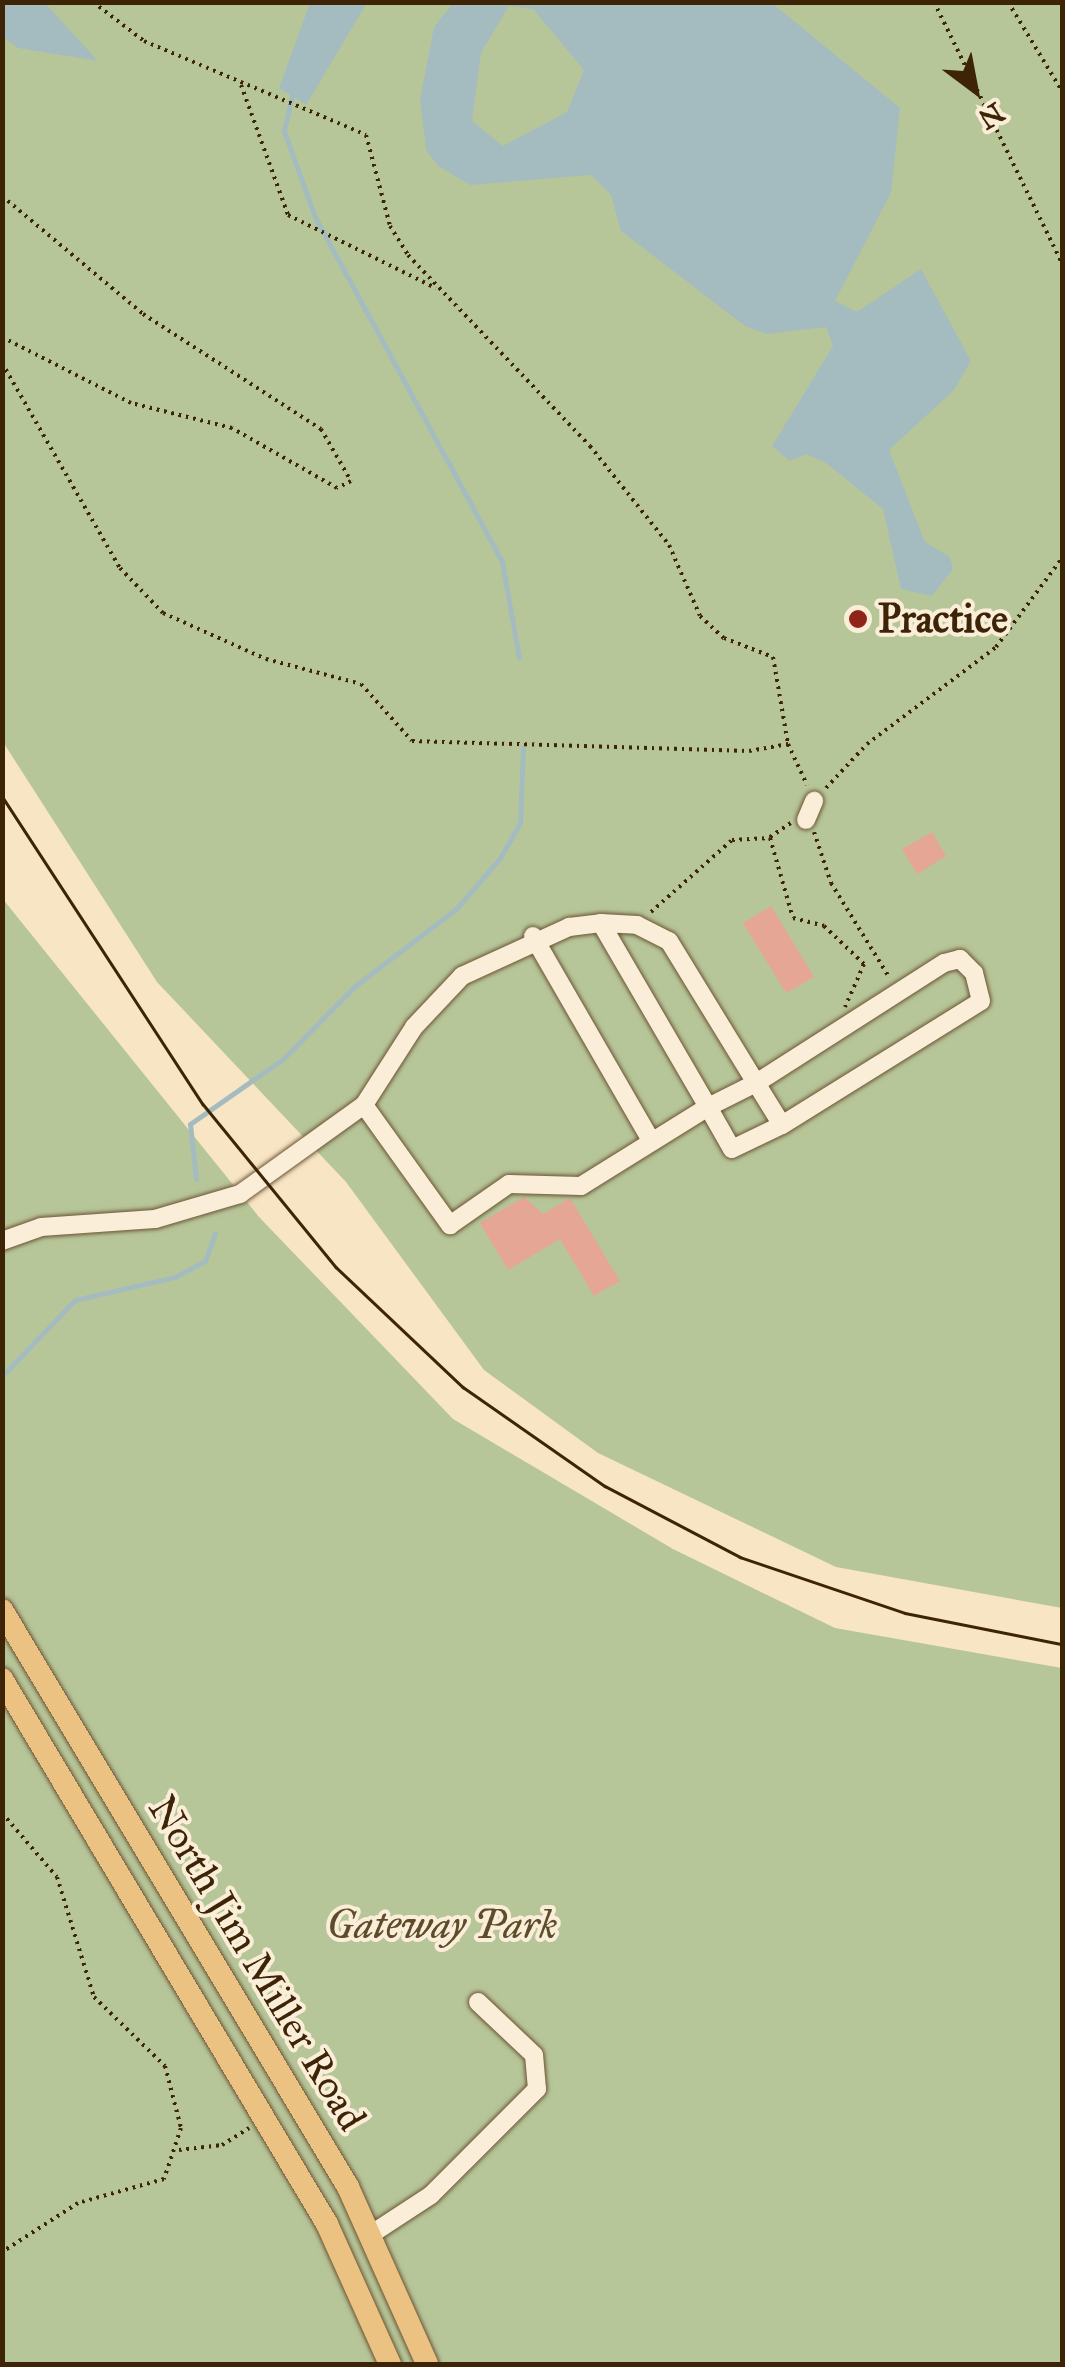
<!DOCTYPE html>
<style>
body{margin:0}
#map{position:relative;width:1065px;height:2367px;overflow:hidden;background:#f7e5c3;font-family:"IM FELL Great Primer",serif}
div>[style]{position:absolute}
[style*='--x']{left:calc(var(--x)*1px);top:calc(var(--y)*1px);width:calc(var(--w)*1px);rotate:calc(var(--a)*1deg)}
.green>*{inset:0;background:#b7c699}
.water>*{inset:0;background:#a4bcbf}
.stream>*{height:5px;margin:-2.5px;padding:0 2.5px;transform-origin:2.5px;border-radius:2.5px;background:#a4bcbf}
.building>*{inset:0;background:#e6a695}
.path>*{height:4px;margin-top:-2px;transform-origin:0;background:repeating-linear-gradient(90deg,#3e2406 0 2.5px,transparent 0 7.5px)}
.roads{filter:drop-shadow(0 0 2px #6c5435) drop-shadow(0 0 2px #6c5435)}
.minor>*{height:18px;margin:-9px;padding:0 9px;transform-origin:9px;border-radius:9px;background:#faeed8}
.major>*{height:22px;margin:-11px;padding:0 11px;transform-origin:11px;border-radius:11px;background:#ecc282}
.tram>*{height:2.5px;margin:-1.25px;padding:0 1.25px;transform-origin:1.25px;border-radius:1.25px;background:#3e2406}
.dots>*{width:28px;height:28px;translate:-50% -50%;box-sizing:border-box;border:5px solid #faeed8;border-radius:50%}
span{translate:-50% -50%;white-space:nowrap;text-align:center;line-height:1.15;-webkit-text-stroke:8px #faeed8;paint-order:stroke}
.poi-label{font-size:40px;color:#3e2406;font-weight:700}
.left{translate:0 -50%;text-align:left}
.park-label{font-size:40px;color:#5c4c2b;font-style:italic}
.street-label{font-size:40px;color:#3e2406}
.frame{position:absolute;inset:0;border:5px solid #3e2406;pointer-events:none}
.north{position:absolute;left:925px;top:40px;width:100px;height:100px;-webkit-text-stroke:8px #faeed8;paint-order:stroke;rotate:148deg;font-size:28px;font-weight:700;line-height:40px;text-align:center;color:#3e2406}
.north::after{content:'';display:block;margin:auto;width:35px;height:45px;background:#3e2406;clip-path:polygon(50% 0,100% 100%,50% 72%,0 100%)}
</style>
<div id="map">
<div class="green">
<i style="clip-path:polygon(3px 3px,1062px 3px,1062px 1608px,836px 1567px,598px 1453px,484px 1370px,346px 1182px,157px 982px,3px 742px)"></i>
<i style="clip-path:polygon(2px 898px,259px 1217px,453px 1419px,673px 1549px,835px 1628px,1062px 1668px,1062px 2364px,3px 2364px)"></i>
</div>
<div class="water">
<i style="clip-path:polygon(3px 2px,45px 3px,98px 61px,18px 48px,3px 37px)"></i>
<i style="clip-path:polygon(310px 3px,367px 3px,306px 105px,279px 88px)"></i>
<i style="clip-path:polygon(evenodd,453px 3px,772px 3px,900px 108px,891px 193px,835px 301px,857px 312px,921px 269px,971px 361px,954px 390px,889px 450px,925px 542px,950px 557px,953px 569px,932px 596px,901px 589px,883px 509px,826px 463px,806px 454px,790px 461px,772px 446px,833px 346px,826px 327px,767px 334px,745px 326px,621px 231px,611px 195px,591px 175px,470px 185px,438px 166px,426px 150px,420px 99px,434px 27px,453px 3px,509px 6px,533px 9px,584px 70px,567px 112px,503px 146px,472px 121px,481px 53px,509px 6px)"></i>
</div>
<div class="stream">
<i style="--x:292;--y:96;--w:36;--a:103"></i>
<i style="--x:284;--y:131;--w:91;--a:70.2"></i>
<i style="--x:315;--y:217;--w:392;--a:61.5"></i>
<i style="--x:502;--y:561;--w:98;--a:80.1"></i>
<i style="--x:196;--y:1179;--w:55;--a:-96.2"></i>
<i style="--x:190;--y:1124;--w:113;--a:-35"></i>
<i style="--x:283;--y:1059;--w:103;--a:-45.4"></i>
<i style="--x:355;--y:986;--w:127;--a:-37.3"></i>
<i style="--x:456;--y:909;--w:67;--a:-49.2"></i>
<i style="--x:500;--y:858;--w:40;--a:-60.3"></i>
<i style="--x:520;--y:823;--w:75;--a:-87.7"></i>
<i style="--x:2;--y:1376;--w:105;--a:-46.2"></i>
<i style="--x:75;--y:1300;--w:103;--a:-13"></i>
<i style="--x:175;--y:1277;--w:34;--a:-28"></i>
<i style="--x:205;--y:1261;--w:29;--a:-70"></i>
</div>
<div class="building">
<i style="clip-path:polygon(932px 832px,946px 856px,917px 874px,902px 849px)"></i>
<i style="clip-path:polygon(771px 906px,814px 977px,786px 993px,743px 923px)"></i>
<i style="clip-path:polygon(524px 1197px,543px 1214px,570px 1198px,620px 1281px,594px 1296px,560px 1239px,508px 1270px,480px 1223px)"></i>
</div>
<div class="path">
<i style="--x:93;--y:2;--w:64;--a:37.4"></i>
<i style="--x:144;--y:41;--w:241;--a:22.9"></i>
<i style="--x:366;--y:135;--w:94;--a:75.2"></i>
<i style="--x:390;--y:226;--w:34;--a:58"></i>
<i style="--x:408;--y:255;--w:264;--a:46.4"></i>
<i style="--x:590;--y:446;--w:127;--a:51.4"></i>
<i style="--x:669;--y:545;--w:77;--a:66.4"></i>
<i style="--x:700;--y:616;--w:33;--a:43"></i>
<i style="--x:724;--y:638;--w:53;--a:21.2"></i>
<i style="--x:773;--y:657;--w:88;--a:80.2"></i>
<i style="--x:788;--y:744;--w:45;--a:65.1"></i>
<i style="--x:934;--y:2;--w:291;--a:63.9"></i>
<i style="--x:1008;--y:2;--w:104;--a:58.8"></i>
<i style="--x:241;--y:85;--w:138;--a:70.1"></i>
<i style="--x:288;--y:215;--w:165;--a:26.3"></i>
<i style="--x:2;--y:196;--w:184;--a:39.9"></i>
<i style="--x:143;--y:314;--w:212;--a:32.9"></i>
<i style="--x:321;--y:429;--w:60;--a:60"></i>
<i style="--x:351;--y:481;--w:16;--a:153"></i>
<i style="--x:337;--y:488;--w:121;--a:-150.3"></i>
<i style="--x:232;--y:428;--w:104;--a:-166.1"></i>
<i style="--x:131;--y:403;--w:145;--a:-152.9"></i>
<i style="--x:2;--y:363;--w:237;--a:60.1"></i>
<i style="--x:120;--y:568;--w:62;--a:46.3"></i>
<i style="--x:163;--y:613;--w:113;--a:24.1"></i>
<i style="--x:266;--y:659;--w:98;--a:14.7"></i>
<i style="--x:361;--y:684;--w:76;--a:48.2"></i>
<i style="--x:412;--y:741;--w:337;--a:1.7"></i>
<i style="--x:749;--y:751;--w:40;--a:-10"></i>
<i style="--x:826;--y:788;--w:60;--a:-47"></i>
<i style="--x:867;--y:744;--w:161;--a:-36.9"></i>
<i style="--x:996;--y:647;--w:111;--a:-53.4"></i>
<i style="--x:814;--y:832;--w:54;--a:71.6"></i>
<i style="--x:831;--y:883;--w:110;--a:58.3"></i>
<i style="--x:770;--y:837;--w:25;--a:-34"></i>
<i style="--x:651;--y:912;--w:108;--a:-41.6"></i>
<i style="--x:732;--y:840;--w:38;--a:-3"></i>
<i style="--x:770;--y:838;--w:83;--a:74"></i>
<i style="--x:793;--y:918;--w:32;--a:14"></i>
<i style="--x:824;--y:926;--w:55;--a:43.5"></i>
<i style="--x:864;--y:964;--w:47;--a:113.8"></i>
<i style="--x:2;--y:1813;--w:84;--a:49.3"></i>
<i style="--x:57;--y:1877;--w:126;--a:72.9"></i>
<i style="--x:94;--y:1997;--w:99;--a:44.2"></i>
<i style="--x:165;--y:2066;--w:64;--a:75.5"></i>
<i style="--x:181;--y:2128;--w:54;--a:108.4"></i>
<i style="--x:164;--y:2179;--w:89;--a:164.4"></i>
<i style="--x:78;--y:2203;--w:90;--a:147.2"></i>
<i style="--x:179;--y:2150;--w:43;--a:-6.6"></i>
<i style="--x:222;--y:2145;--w:32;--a:-32"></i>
</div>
<div class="roads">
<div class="minor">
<i style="--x:806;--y:820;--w:21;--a:-67"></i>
<i style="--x:533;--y:936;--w:236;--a:60"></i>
<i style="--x:364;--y:1105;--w:148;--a:54.4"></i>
<i style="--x:450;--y:1225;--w:72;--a:-34.8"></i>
<i style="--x:509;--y:1184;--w:72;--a:1.6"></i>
<i style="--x:581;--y:1186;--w:150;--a:-31.9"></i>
<i style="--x:708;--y:1107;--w:48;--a:60.3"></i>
<i style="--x:732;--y:1149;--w:55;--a:-25.6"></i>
<i style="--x:2;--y:1241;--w:41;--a:-19.7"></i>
<i style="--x:41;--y:1227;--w:114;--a:-4"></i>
<i style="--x:155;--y:1219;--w:89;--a:-16.4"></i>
<i style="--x:240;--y:1194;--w:153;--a:-35.7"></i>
<i style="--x:364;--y:1105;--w:93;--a:-57.3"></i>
<i style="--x:414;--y:1027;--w:70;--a:-46.7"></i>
<i style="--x:462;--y:976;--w:118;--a:-24.6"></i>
<i style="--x:569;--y:927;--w:32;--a:-7"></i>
<i style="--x:601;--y:923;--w:36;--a:3"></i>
<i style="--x:637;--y:925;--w:36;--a:27"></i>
<i style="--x:669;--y:941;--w:167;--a:58.5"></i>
<i style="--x:756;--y:1083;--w:49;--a:58.2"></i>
<i style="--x:782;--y:1125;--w:234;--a:-31.9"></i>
<i style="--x:981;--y:1001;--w:29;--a:-104"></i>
<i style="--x:974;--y:973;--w:20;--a:-135"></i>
<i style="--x:960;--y:959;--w:16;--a:166"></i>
<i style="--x:944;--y:963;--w:223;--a:147.4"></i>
<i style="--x:756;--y:1083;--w:54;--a:153.4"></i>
<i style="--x:708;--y:1107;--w:213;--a:-120.2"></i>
<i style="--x:373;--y:2233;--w:69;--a:-33.2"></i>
<i style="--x:431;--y:2195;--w:150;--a:-45"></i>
<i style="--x:537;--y:2089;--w:34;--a:-95"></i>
<i style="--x:534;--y:2055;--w:77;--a:-136.6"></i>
</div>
<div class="major">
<i style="--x:2;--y:1610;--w:673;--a:59.05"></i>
<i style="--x:348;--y:2187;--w:194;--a:65.9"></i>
<i style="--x:2;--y:1679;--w:635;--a:59.19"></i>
<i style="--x:327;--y:2224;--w:154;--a:65.8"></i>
</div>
</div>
<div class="tram">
<i style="--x:2;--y:796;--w:368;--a:56.9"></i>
<i style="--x:203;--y:1104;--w:210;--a:50.8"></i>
<i style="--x:336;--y:1267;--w:175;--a:43.4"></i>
<i style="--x:463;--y:1387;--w:173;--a:34.9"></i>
<i style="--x:605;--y:1486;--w:153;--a:27.7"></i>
<i style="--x:740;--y:1557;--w:174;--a:18.7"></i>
<i style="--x:905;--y:1613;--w:160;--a:11.2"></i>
</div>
<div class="dots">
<i style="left:858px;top:619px;background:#8f2418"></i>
</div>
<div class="poi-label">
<span class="left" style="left:878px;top:619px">Practice</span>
</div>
<div class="park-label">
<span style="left:442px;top:1925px">Gateway Park</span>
</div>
<div class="street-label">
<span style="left:257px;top:1963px;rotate:59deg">North Jim Miller Road</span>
</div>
<div class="frame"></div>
<div class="north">N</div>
</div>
